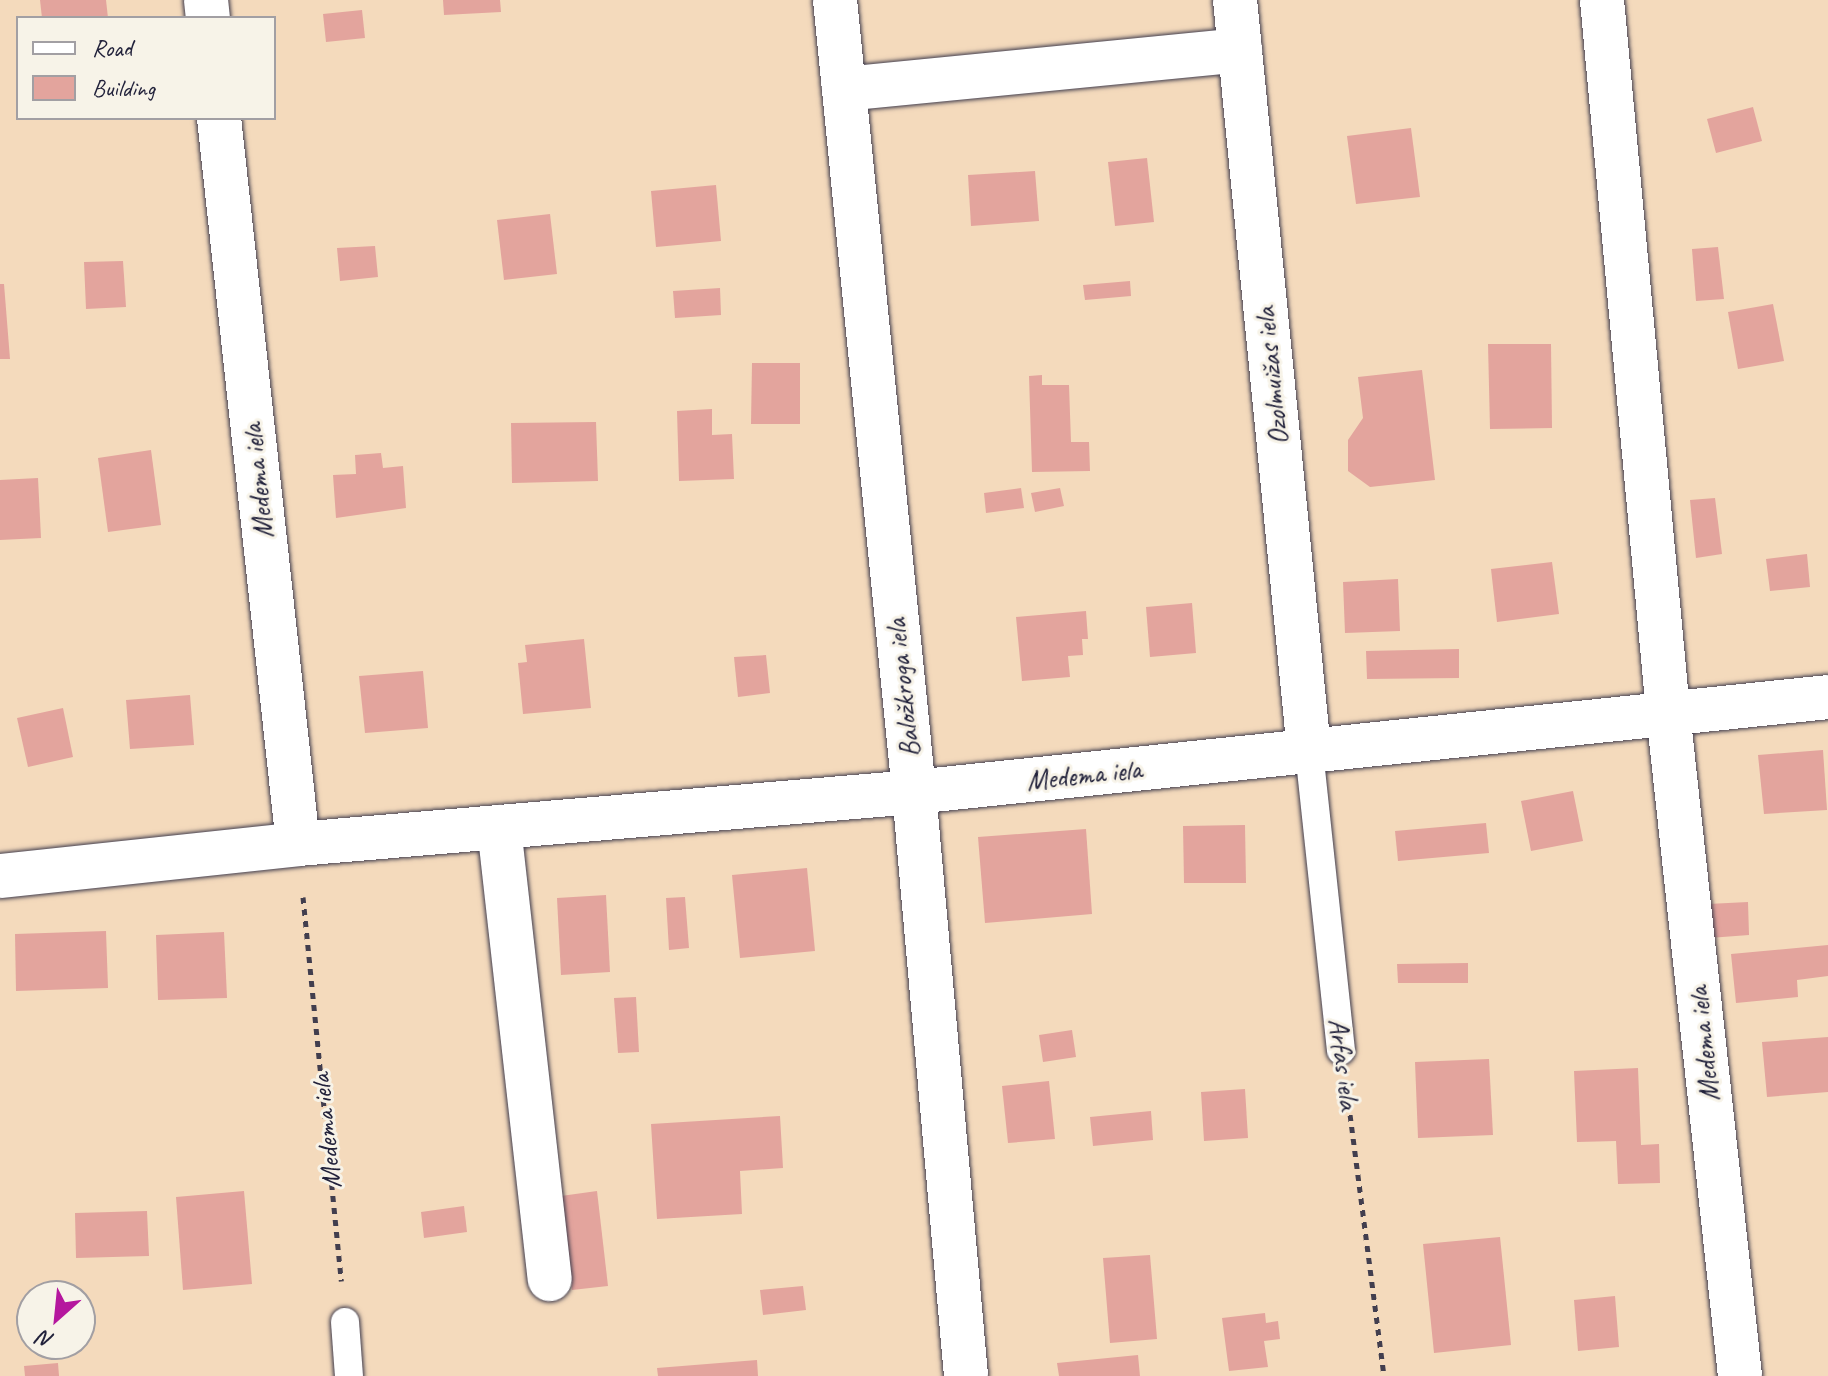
<!DOCTYPE html>
<meta charset="utf-8">
<style>
body{margin:0}
#map{position:relative;width:1828px;height:1376px;overflow:hidden;background:#f4dabc;font-family:Caveat,sans-serif}
div>[style]{position:absolute}
[style*='--x']{left:calc(var(--x)*1px);top:calc(var(--y)*1px);width:calc(var(--w)*1px);rotate:calc(var(--a)*1deg)}
.building>*{inset:0;background:#e3a49d}
.path>*{height:5px;margin-top:-2.5px;transform-origin:0;background:repeating-linear-gradient(90deg,#423e4e 0 6px,transparent 0 12px)}
.roads{filter:drop-shadow(0 0 2px #423e4e) drop-shadow(0 0 2px #423e4e)}
.service>*{height:28px;margin:-14px;padding:0 14px;transform-origin:14px;border-radius:14px;background:#fff}
.minor>*{height:44px;margin:-22px;padding:0 22px;transform-origin:22px;border-radius:22px;background:#fff}
span{translate:-50% -50%;white-space:nowrap;text-align:center;line-height:1.15;-webkit-text-stroke:6px #f7f3e8;paint-order:stroke}
.street-label{font-size:28px;color:#22223b}
.legend{position:absolute;left:16px;top:16px;width:260px;height:104px;box-sizing:border-box;background:#f7f3e8;border:2px solid #a29fa3;margin:0;padding:10px 14px;list-style:none;font-size:24px;color:#22223b}
.legend li{display:flex;align-items:center;gap:16px;height:40px}
.legend b{width:40px;border:2px solid #a29fa3}
.north{position:absolute;left:16px;top:1280px;width:80px;height:80px;box-sizing:border-box;background:#f7f3e8;border:2px solid #a29fa3;border-radius:50%;rotate:207deg;font-size:22px;font-weight:700;line-height:32px;text-align:center;color:#22223b}
.north::after{content:'';display:block;margin:auto;width:28px;height:36px;background:#b5179e;clip-path:polygon(50% 0,100% 100%,50% 72%,0 100%)}
</style>
<div id="map">
<div class="building">
<i style="clip-path:polygon(40px 0,106px 0,108px 18px,42px 18px)"></i>
<i style="clip-path:polygon(443px 0,500px 0,501px 12px,444px 15px)"></i>
<i style="clip-path:polygon(362px 10px,365px 38px,326px 42px,323px 14px)"></i>
<i style="clip-path:polygon(1753px 107px,1762px 141px,1716px 153px,1707px 119px)"></i>
<i style="clip-path:polygon(1411px 128px,1420px 197px,1356px 204px,1347px 136px)"></i>
<i style="clip-path:polygon(1147px 158px,1154px 222px,1115px 226px,1108px 162px)"></i>
<i style="clip-path:polygon(1035px 171px,1039px 221px,971px 226px,968px 175px)"></i>
<i style="clip-path:polygon(716px 185px,721px 241px,656px 247px,651px 191px)"></i>
<i style="clip-path:polygon(550px 214px,557px 274px,504px 280px,497px 220px)"></i>
<i style="clip-path:polygon(375px 246px,378px 277px,340px 281px,337px 248px)"></i>
<i style="clip-path:polygon(1718px 247px,1724px 299px,1696px 301px,1692px 249px)"></i>
<i style="clip-path:polygon(123px 261px,126px 307px,86px 309px,84px 262px)"></i>
<i style="clip-path:polygon(1130px 281px,1131px 296px,1085px 300px,1083px 285px)"></i>
<i style="clip-path:polygon(0 284px,4px 284px,10px 359px,0 359px)"></i>
<i style="clip-path:polygon(720px 288px,721px 315px,675px 318px,673px 291px)"></i>
<i style="clip-path:polygon(1773px 304px,1784px 361px,1738px 369px,1728px 312px)"></i>
<i style="clip-path:polygon(1488px 344px,1551px 344px,1552px 428px,1490px 429px)"></i>
<i style="clip-path:polygon(752px 363px,800px 363px,800px 424px,751px 424px)"></i>
<i style="clip-path:polygon(1422px 370px,1435px 480px,1370px 487px,1348px 471px,1348px 440px,1363px 418px,1358px 377px)"></i>
<i style="clip-path:polygon(1042px 375px,1042px 385px,1069px 385px,1071px 442px,1089px 442px,1090px 471px,1032px 472px,1029px 376px)"></i>
<i style="clip-path:polygon(712px 409px,712px 435px,732px 434px,734px 479px,679px 481px,677px 411px)"></i>
<i style="clip-path:polygon(596px 422px,598px 481px,512px 483px,511px 423px)"></i>
<i style="clip-path:polygon(151px 450px,161px 525px,108px 532px,98px 458px)"></i>
<i style="clip-path:polygon(381px 453px,383px 468px,403px 466px,406px 508px,336px 518px,333px 475px,356px 474px,355px 455px)"></i>
<i style="clip-path:polygon(38px 478px,41px 538px,0 540px,0 480px)"></i>
<i style="clip-path:polygon(1021px 488px,1024px 508px,986px 513px,984px 493px)"></i>
<i style="clip-path:polygon(1060px 488px,1064px 506px,1035px 512px,1031px 493px)"></i>
<i style="clip-path:polygon(1715px 498px,1722px 554px,1696px 558px,1690px 500px)"></i>
<i style="clip-path:polygon(1807px 554px,1810px 587px,1770px 591px,1766px 559px)"></i>
<i style="clip-path:polygon(1552px 562px,1559px 614px,1497px 622px,1491px 569px)"></i>
<i style="clip-path:polygon(1398px 579px,1400px 631px,1345px 633px,1343px 582px)"></i>
<i style="clip-path:polygon(1192px 603px,1196px 653px,1150px 657px,1146px 607px)"></i>
<i style="clip-path:polygon(1086px 611px,1088px 639px,1082px 639px,1083px 655px,1068px 656px,1070px 677px,1022px 681px,1016px 617px)"></i>
<i style="clip-path:polygon(584px 639px,591px 708px,523px 714px,518px 663px,527px 662px,525px 645px)"></i>
<i style="clip-path:polygon(1459px 649px,1459px 678px,1367px 679px,1366px 651px)"></i>
<i style="clip-path:polygon(766px 655px,770px 693px,738px 697px,734px 657px)"></i>
<i style="clip-path:polygon(423px 671px,428px 728px,365px 733px,359px 676px)"></i>
<i style="clip-path:polygon(190px 695px,194px 745px,130px 749px,126px 700px)"></i>
<i style="clip-path:polygon(63px 708px,73px 757px,28px 767px,17px 718px)"></i>
<i style="clip-path:polygon(1823px 750px,1827px 810px,1764px 814px,1758px 755px)"></i>
<i style="clip-path:polygon(1573px 791px,1583px 841px,1531px 851px,1521px 801px)"></i>
<i style="clip-path:polygon(1486px 823px,1489px 853px,1398px 861px,1395px 831px)"></i>
<i style="clip-path:polygon(1245px 825px,1246px 883px,1184px 883px,1183px 826px)"></i>
<i style="clip-path:polygon(1086px 829px,1092px 914px,985px 923px,978px 837px)"></i>
<i style="clip-path:polygon(807px 868px,815px 951px,740px 958px,732px 875px)"></i>
<i style="clip-path:polygon(606px 895px,610px 972px,561px 975px,557px 898px)"></i>
<i style="clip-path:polygon(685px 897px,689px 948px,669px 950px,666px 898px)"></i>
<i style="clip-path:polygon(1748px 902px,1749px 935px,1709px 938px,1708px 904px)"></i>
<i style="clip-path:polygon(106px 931px,108px 988px,16px 991px,15px 934px)"></i>
<i style="clip-path:polygon(224px 932px,227px 998px,158px 1000px,156px 935px)"></i>
<i style="clip-path:polygon(1828px 945px,1828px 976px,1797px 980px,1798px 997px,1736px 1003px,1731px 954px)"></i>
<i style="clip-path:polygon(1468px 963px,1468px 983px,1398px 983px,1397px 964px)"></i>
<i style="clip-path:polygon(636px 997px,639px 1052px,618px 1053px,614px 998px)"></i>
<i style="clip-path:polygon(1072px 1030px,1076px 1057px,1043px 1062px,1039px 1035px)"></i>
<i style="clip-path:polygon(1828px 1037px,1828px 1092px,1767px 1097px,1762px 1042px)"></i>
<i style="clip-path:polygon(1489px 1059px,1493px 1135px,1418px 1138px,1415px 1062px)"></i>
<i style="clip-path:polygon(1638px 1068px,1641px 1145px,1659px 1144px,1660px 1183px,1618px 1184px,1616px 1141px,1577px 1142px,1574px 1071px)"></i>
<i style="clip-path:polygon(1049px 1081px,1055px 1139px,1008px 1143px,1002px 1086px)"></i>
<i style="clip-path:polygon(1245px 1089px,1248px 1138px,1204px 1141px,1201px 1092px)"></i>
<i style="clip-path:polygon(1151px 1111px,1153px 1140px,1093px 1146px,1090px 1117px)"></i>
<i style="clip-path:polygon(780px 1116px,783px 1168px,740px 1171px,742px 1214px,657px 1219px,651px 1124px)"></i>
<i style="clip-path:polygon(244px 1191px,252px 1284px,183px 1290px,176px 1197px)"></i>
<i style="clip-path:polygon(597px 1191px,608px 1286px,572px 1290px,561px 1196px)"></i>
<i style="clip-path:polygon(464px 1206px,467px 1232px,424px 1238px,421px 1212px)"></i>
<i style="clip-path:polygon(147px 1211px,149px 1256px,76px 1258px,75px 1213px)"></i>
<i style="clip-path:polygon(1500px 1237px,1511px 1345px,1434px 1353px,1423px 1244px)"></i>
<i style="clip-path:polygon(1150px 1255px,1157px 1339px,1110px 1343px,1103px 1258px)"></i>
<i style="clip-path:polygon(803px 1286px,806px 1310px,763px 1315px,760px 1290px)"></i>
<i style="clip-path:polygon(1615px 1296px,1619px 1347px,1578px 1351px,1574px 1300px)"></i>
<i style="clip-path:polygon(1265px 1313px,1266px 1323px,1278px 1321px,1280px 1339px,1264px 1341px,1268px 1367px,1229px 1371px,1222px 1318px)"></i>
<i style="clip-path:polygon(1138px 1355px,1140px 1376px,1059px 1376px,1057px 1363px)"></i>
<i style="clip-path:polygon(757px 1360px,758px 1376px,658px 1376px,657px 1368px)"></i>
<i style="clip-path:polygon(58px 1363px,59px 1376px,25px 1376px,24px 1366px)"></i>
</div>
<div class="path">
<i style="--x:303;--y:897;--w:386;--a:84.3"></i>
<i style="--x:1347;--y:1091;--w:287;--a:82.6"></i>
</div>
<div class="roads">
<div class="service">
<i style="--x:1309;--y:751;--w:301;--a:83.9"></i>
<i style="--x:345;--y:1322;--w:54;--a:85.8"></i>
</div>
<div class="minor">
<i style="--x:206;--y:0;--w:18;--a:84"></i>
<i style="--x:835;--y:0;--w:796;--a:84.3"></i>
<i style="--x:914;--y:792;--w:586;--a:84.91"></i>
<i style="--x:1235;--y:0;--w:755;--a:84.37"></i>
<i style="--x:1602;--y:0;--w:715;--a:84.7"></i>
<i style="--x:1668;--y:712;--w:668;--a:83.81"></i>
<i style="--x:844;--y:89;--w:398;--a:-5.6"></i>
<i style="--x:219;--y:118;--w:730;--a:83.79"></i>
<i style="--x:499;--y:827;--w:455;--a:83.6"></i>
<i style="--x:0;--y:876;--w:300;--a:-6.1"></i>
<i style="--x:298;--y:844;--w:618;--a:-4.83"></i>
<i style="--x:914;--y:792;--w:919;--a:-5.93"></i>
</div>
</div>
<div class="street-label">
<span style="left:1272px;top:376px;rotate:-96deg">Ozolmuižas iela</span>
<span style="left:258px;top:481px;rotate:-96deg">Medema iela</span>
<span style="left:903px;top:688px;rotate:-96deg">Baložkroga iela</span>
<span style="left:1084px;top:775px;rotate:-6deg">Medema iela</span>
<span style="left:1704px;top:1044px;rotate:-96deg">Medema iela</span>
<span style="left:1344px;top:1064px;rotate:83deg">Arfas iela</span>
<span style="left:326px;top:1131px;rotate:-96deg">Medema iela</span>
</div>
<ul class="legend">
<li><b style="height:10px;background:#fff"></b>Road</li>
<li><b style="height:22px;background:#e3a49d"></b>Building</li>
</ul>
<div class="north">N</div>
</div>
